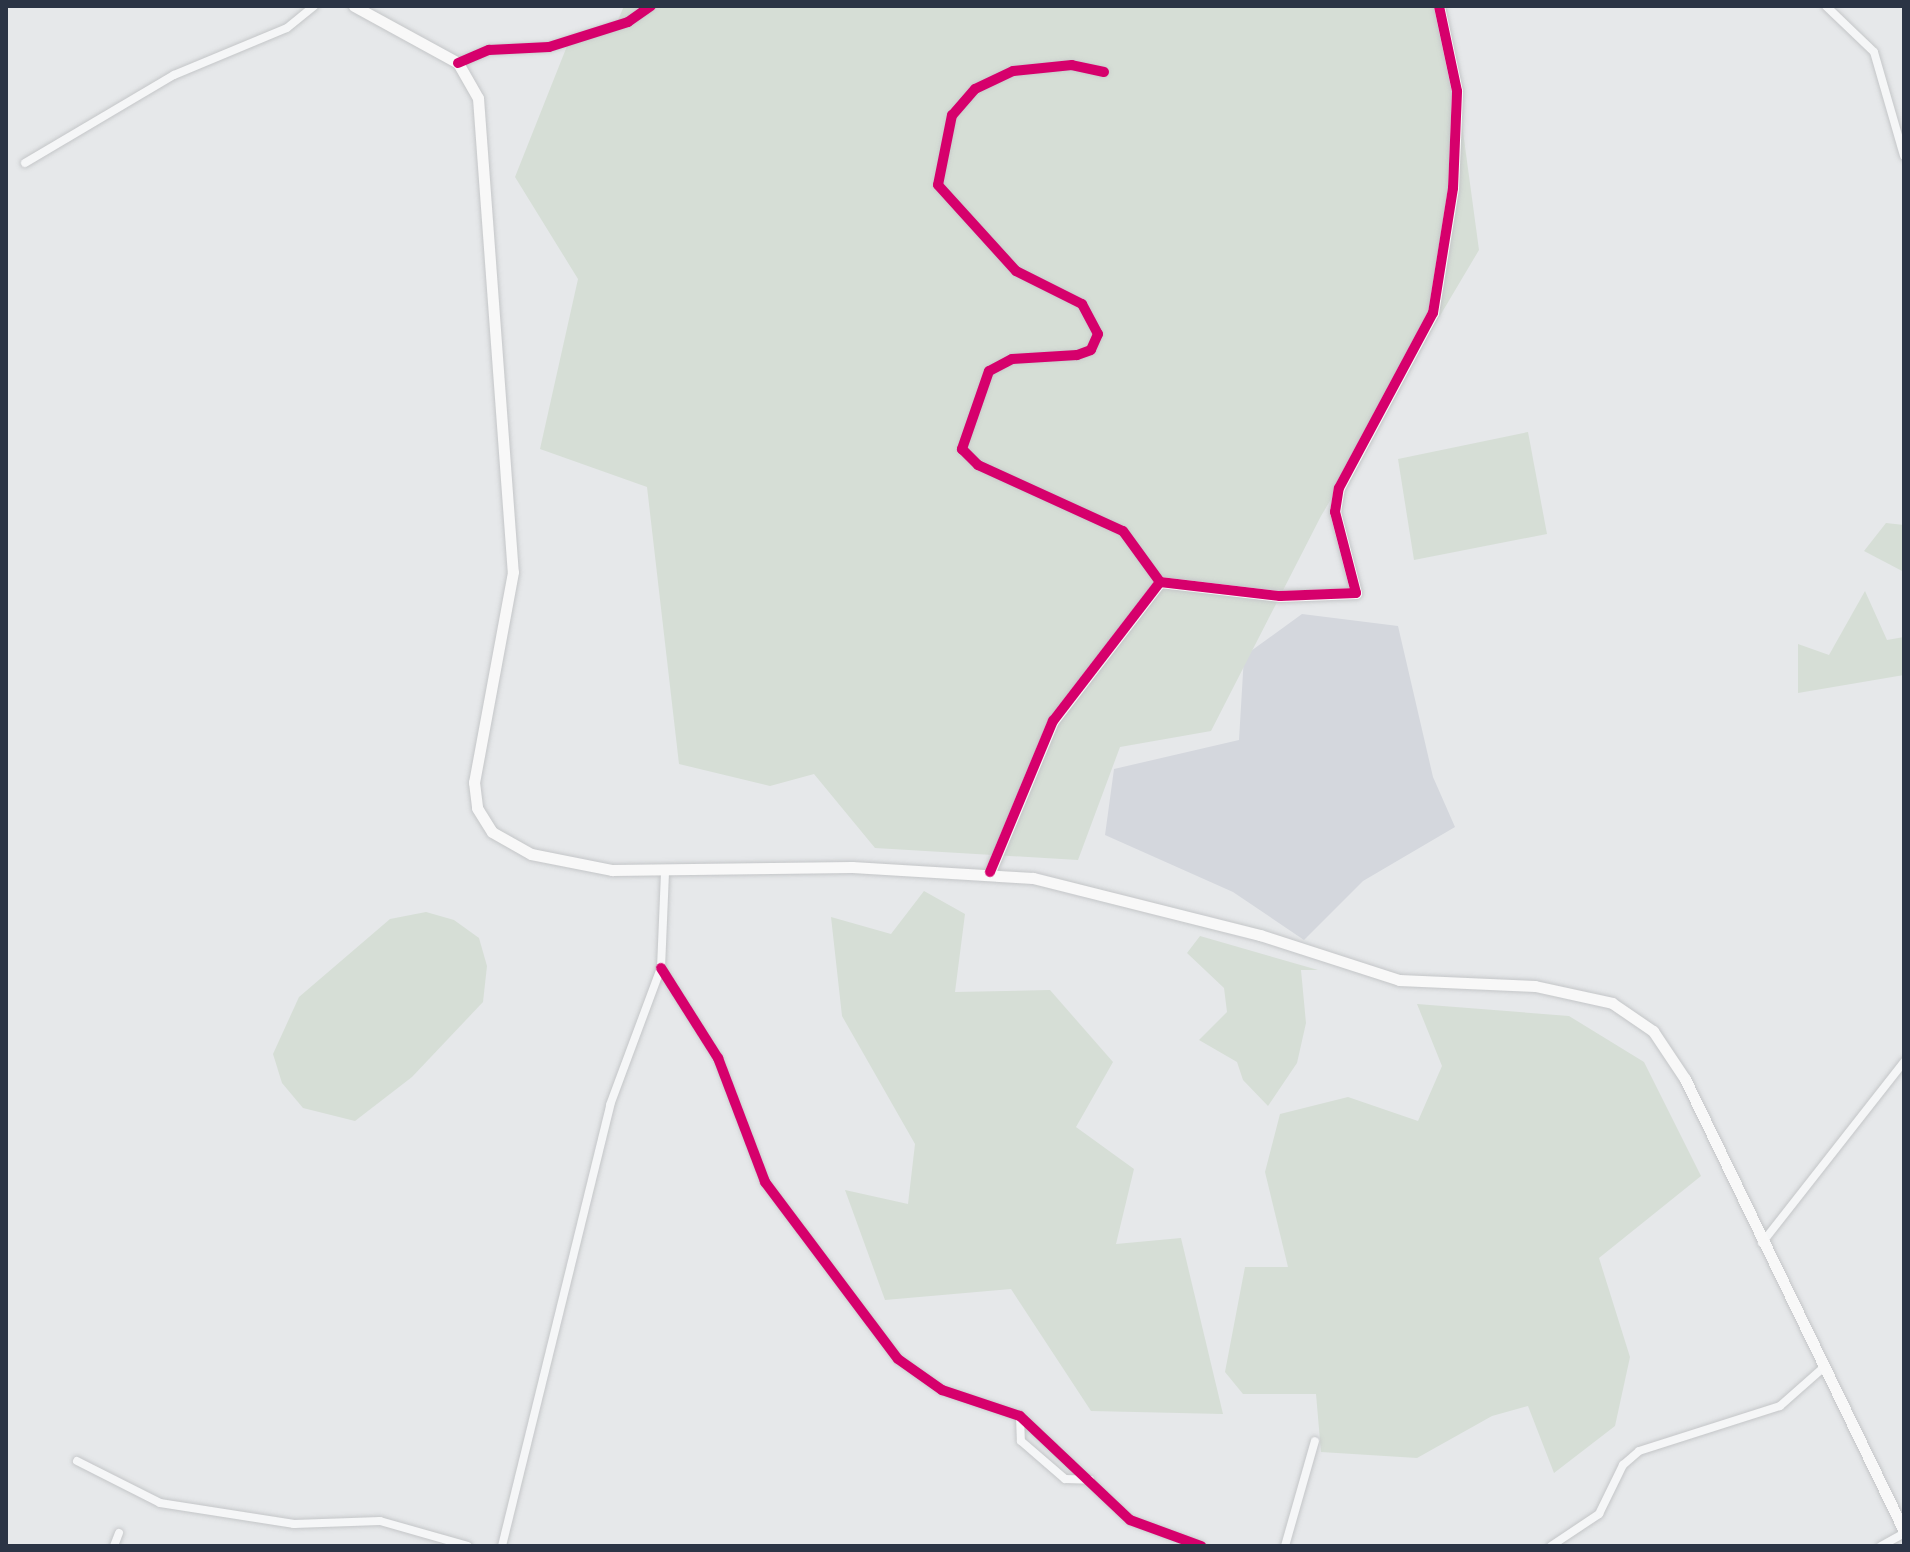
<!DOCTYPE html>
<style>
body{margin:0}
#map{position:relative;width:1910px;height:1552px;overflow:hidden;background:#e6e8ea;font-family:"Fira Sans",sans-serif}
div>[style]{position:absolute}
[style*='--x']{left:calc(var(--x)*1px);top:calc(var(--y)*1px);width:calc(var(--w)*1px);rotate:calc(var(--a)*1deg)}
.built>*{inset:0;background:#d4d7dd}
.green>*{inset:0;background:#d6ded6}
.roads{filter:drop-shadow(0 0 2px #c4c6c8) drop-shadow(0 0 2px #c4c6c8)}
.street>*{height:8px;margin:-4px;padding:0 4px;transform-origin:4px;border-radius:4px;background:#f5f6f7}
.secondary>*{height:11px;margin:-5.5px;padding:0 5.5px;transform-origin:5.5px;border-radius:5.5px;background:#f8f8f8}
.cycleway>*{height:10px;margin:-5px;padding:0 5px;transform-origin:5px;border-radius:5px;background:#d6006c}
span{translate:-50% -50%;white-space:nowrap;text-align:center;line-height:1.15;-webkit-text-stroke:6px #f4f6f9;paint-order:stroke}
.frame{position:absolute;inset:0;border:8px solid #2b3445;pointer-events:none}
</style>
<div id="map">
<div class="built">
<i style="clip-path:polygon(1302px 614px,1398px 626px,1433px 777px,1455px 827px,1363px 881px,1304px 940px,1233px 892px,1105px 835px,1114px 769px,1239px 740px,1244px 656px)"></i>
</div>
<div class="green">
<i style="clip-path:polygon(624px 6px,1446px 6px,1479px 250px,1321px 516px,1211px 731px,1120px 747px,1078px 860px,875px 848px,814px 774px,770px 786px,679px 764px,647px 487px,540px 449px,578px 279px,515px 177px,569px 41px,618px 20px)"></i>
<i style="clip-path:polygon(1528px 432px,1547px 534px,1414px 560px,1398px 459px)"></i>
<i style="clip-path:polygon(1886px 523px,1904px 525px,1904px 572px,1864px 551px)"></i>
<i style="clip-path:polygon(1865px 591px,1887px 640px,1904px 637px,1904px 675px,1798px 693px,1798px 644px,1829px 655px)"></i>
<i style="clip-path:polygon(924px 891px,965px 914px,955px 992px,1050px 990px,1113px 1062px,1076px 1127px,1134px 1169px,1116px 1244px,1181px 1238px,1223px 1414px,1091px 1411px,1011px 1289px,885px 1300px,845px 1190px,908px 1204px,915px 1144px,842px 1016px,831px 917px,891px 934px)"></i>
<i style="clip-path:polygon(426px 912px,454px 920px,479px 938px,487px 966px,483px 1002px,412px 1077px,355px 1121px,303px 1108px,282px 1083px,273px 1054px,299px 997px,390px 919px)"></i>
<i style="clip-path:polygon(1200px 936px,1318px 970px,1301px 970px,1306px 1023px,1297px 1063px,1268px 1106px,1243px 1080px,1237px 1062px,1199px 1040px,1227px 1012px,1224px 988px,1187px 953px)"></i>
<i style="clip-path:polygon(1417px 1004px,1569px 1016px,1644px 1062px,1701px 1176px,1599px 1258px,1630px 1357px,1615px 1426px,1554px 1473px,1528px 1406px,1492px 1416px,1417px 1458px,1321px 1452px,1316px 1394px,1243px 1394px,1225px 1372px,1245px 1267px,1288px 1267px,1265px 1172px,1280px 1114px,1348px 1097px,1418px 1121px,1442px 1066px)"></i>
</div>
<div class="roads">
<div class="street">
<i style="--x:1826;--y:6;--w:66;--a:43.8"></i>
<i style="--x:1874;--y:52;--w:108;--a:73.9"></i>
<i style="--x:458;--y:63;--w:34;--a:-23"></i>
<i style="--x:489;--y:50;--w:60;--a:-2.9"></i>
<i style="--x:549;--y:47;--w:83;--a:-17.6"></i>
<i style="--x:628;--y:22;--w:28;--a:-35"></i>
<i style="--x:1104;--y:72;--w:33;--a:-168"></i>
<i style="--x:1072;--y:65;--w:59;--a:174.2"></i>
<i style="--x:1013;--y:71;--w:42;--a:154.7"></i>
<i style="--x:975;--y:89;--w:35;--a:131"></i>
<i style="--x:952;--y:115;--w:71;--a:101.3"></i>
<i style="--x:938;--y:185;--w:116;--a:47.8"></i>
<i style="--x:1016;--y:271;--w:74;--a:26.6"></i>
<i style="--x:1082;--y:304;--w:34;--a:62"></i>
<i style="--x:1098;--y:334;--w:17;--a:114"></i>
<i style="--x:1091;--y:350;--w:15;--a:160"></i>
<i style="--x:1077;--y:355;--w:65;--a:176.5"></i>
<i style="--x:1012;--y:359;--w:26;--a:152"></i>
<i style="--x:989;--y:371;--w:83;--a:109.1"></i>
<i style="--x:962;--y:449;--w:23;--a:45"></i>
<i style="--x:978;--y:465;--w:159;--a:24.5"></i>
<i style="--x:1123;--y:531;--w:63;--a:54"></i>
<i style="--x:25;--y:163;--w:173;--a:-30.6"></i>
<i style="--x:174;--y:75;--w:122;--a:-22.6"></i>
<i style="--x:287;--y:28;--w:35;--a:-39"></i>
<i style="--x:661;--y:968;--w:107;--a:57.7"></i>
<i style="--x:718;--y:1058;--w:133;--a:69.2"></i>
<i style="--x:765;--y:1182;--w:221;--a:53.1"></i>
<i style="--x:898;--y:1359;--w:54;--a:35.2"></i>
<i style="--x:942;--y:1390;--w:82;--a:18.4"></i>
<i style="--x:1020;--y:1416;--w:151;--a:43.4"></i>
<i style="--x:1130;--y:1520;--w:76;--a:20.1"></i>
<i style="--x:1762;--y:1243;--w:230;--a:-51.9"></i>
<i style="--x:1020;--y:1416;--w:25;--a:88"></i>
<i style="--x:1021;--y:1441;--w:58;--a:40.8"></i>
<i style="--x:1065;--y:1479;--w:25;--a:2"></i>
<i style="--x:77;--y:1461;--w:93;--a:26.8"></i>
<i style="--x:160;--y:1503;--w:136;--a:8.9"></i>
<i style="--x:294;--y:1524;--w:86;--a:-2"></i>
<i style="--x:380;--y:1521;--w:91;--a:15.9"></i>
<i style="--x:114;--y:1546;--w:14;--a:-69"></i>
<i style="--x:502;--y:1546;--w:454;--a:-76.2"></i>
<i style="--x:610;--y:1105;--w:146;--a:-69.6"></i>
<i style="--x:661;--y:968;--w:94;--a:-87.6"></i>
<i style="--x:1285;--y:1546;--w:109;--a:-74.1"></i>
<i style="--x:1551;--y:1546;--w:58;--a:-33.7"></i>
<i style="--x:1599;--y:1514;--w:55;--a:-63.9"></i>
<i style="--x:1623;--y:1465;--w:21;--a:-41"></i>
<i style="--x:1639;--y:1451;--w:148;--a:-17.7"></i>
<i style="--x:1780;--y:1406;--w:57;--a:-41.5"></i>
<i style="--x:1881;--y:1546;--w:26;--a:-29"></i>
</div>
<div class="secondary">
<i style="--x:354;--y:6;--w:119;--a:28.7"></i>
<i style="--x:458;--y:63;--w:40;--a:60.3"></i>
<i style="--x:478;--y:98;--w:475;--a:85.8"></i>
<i style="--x:513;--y:572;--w:214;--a:100.5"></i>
<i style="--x:474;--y:782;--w:26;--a:83"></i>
<i style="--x:477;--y:808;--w:28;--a:58"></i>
<i style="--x:492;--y:832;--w:45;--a:29.4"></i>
<i style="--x:531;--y:854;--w:83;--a:11.2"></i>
<i style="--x:612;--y:870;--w:240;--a:-0.7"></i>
<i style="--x:852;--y:867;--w:181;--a:3.5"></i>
<i style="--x:1033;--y:878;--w:234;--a:14.1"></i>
<i style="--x:1260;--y:935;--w:146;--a:17.9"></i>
<i style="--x:1399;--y:980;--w:136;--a:2.5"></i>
<i style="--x:1535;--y:986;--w:79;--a:12.4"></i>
<i style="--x:1612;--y:1003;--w:50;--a:34.3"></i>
<i style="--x:1653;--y:1031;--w:58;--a:56.3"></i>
<i style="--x:1685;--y:1079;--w:502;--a:64.15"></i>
<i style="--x:990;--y:872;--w:164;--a:-67.4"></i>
<i style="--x:1053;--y:721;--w:175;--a:-52.4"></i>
<i style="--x:1160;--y:582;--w:121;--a:6.7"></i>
<i style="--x:1280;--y:596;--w:76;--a:-2.3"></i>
<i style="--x:1356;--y:593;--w:84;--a:-104.5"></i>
<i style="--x:1335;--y:512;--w:24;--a:-81"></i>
<i style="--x:1339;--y:488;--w:199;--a:-61.8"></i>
<i style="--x:1433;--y:313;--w:127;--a:-80.9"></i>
<i style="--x:1453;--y:188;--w:97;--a:-87.6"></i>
<i style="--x:1457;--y:91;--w:87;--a:-102"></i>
</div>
</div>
<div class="cycleway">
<i style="--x:458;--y:63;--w:34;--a:-23"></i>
<i style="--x:489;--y:50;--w:60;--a:-2.9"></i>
<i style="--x:549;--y:47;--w:83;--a:-17.6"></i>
<i style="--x:628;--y:22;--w:28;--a:-35"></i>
<i style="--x:1104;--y:72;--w:33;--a:-168"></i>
<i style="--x:1072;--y:65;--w:59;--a:174.2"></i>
<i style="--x:1013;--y:71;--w:42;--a:154.7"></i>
<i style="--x:975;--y:89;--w:35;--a:131"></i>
<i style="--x:952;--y:115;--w:71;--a:101.3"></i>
<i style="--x:938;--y:185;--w:116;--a:47.8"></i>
<i style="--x:1016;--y:271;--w:74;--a:26.6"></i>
<i style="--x:1082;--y:304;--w:34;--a:62"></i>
<i style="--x:1098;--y:334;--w:17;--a:114"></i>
<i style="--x:1091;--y:350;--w:15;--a:160"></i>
<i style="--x:1077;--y:355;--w:65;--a:176.5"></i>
<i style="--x:1012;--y:359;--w:26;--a:152"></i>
<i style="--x:989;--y:371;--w:83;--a:109.1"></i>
<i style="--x:962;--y:449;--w:23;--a:45"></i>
<i style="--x:978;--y:465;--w:159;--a:24.5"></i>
<i style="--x:1123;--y:531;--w:63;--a:54"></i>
<i style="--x:990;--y:872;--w:164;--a:-67.4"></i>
<i style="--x:1053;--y:721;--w:175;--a:-52.4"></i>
<i style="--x:1160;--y:582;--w:121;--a:6.7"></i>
<i style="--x:1280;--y:596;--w:76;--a:-2.3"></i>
<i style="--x:1356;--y:593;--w:84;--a:-104.5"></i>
<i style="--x:1335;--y:512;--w:24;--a:-81"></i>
<i style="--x:1339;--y:488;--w:199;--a:-61.8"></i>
<i style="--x:1433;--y:313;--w:127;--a:-80.9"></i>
<i style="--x:1453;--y:188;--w:97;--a:-87.6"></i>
<i style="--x:1457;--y:91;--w:87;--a:-102"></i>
<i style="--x:661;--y:968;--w:107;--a:57.7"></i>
<i style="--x:718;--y:1058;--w:133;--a:69.2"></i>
<i style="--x:765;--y:1182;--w:221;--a:53.1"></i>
<i style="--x:898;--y:1359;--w:54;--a:35.2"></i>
<i style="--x:942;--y:1390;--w:82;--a:18.4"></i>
<i style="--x:1020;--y:1416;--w:151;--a:43.4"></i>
<i style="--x:1130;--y:1520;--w:76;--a:20.1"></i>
</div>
<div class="frame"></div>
</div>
